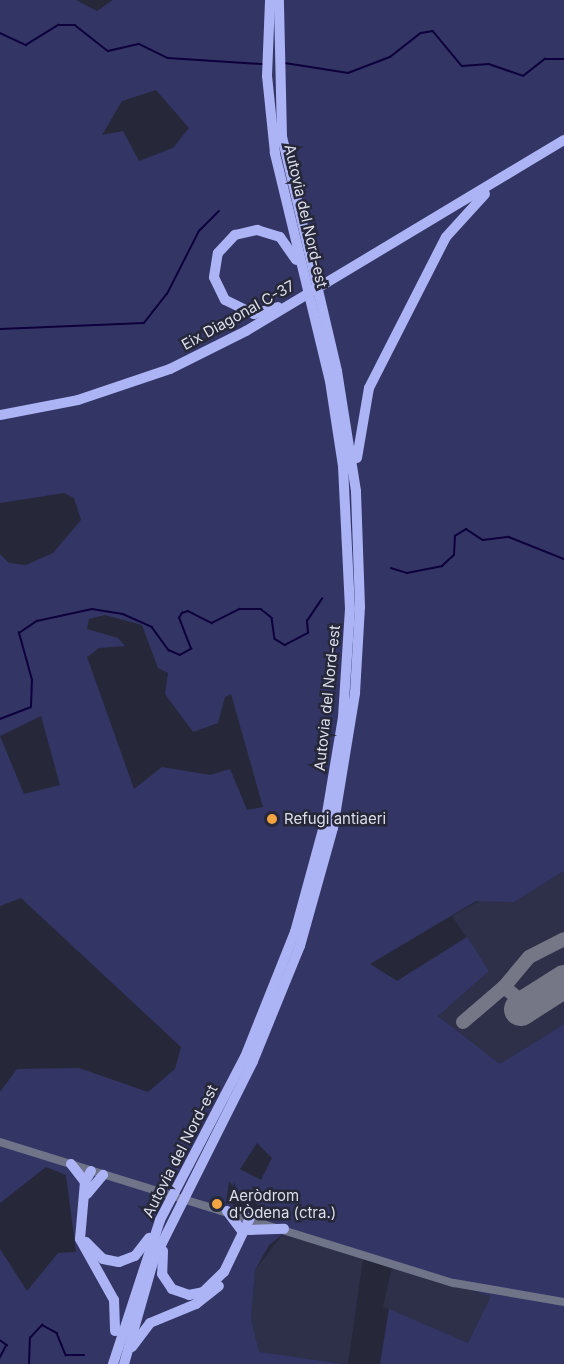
<!DOCTYPE html>
<meta charset="utf-8">
<style>
body{margin:0}
#map{position:relative;width:564px;height:1364px;overflow:hidden;background:#26283a;font-family:Inter,sans-serif}
div>[style]{position:absolute}
[style*='--x']{left:calc(var(--x)*1px);top:calc(var(--y)*1px);width:calc(var(--w)*1px);rotate:calc(var(--a)*1deg)}
.built>*{inset:0;background:#2e3049}
.green>*{inset:0;background:#333665}
.stream>*{height:1.5px;margin:-0.75px;padding:0 0.75px;transform-origin:0.75px;border-radius:0.75px;background:#0d003d}
.taxiway>*{height:14px;margin:-7px;padding:0 7px;transform-origin:7px;border-radius:7px;background:#757786}
.runway>*{height:33px;margin:-16.5px;padding:0 16.5px;transform-origin:16.5px;border-radius:16.5px;background:#757786}
.secondary>*{height:8px;margin:-4px;padding:0 4px;transform-origin:4px;border-radius:4px;background:#707489}
.highway>*{height:10px;margin:-5px;padding:0 5px;transform-origin:5px;border-radius:5px;background:#adb4f6}
.dots>*{width:16px;height:16px;translate:-50% -50%;box-sizing:border-box;border:3px solid #26283a;border-radius:50%}
span{translate:-50% -50%;white-space:nowrap;text-align:center;line-height:1.15;-webkit-text-stroke:5px #26283a;paint-order:stroke}
.street-label{font-size:15px;color:#dcdeea}
.poi-label{font-size:15px;color:#dcdeea}
.left{translate:0 -50%;text-align:left}
</style>
<div id="map">
<div class="built">
<i style="clip-path:polygon(564px 871px,564px 1024px,500px 1064px,438px 1016px,489px 971px,452px 916px,485px 898px,514px 902px)"></i>
<i style="clip-path:polygon(283px 1234px,363px 1258px,348px 1364px,259px 1353px,251px 1319px,255px 1270px)"></i>
<i style="clip-path:polygon(392px 1267px,491px 1296px,468px 1343px,383px 1307px)"></i>
</div>
<div class="green">
<i style="clip-path:polygon(evenodd,0 0,76px 0,97px 11px,113px 0,564px 0,564px 871px,514px 902px,476px 901px,370px 964px,397px 981px,467px 937px,489px 971px,438px 1016px,500px 1064px,564px 1024px,564px 1364px,380px 1364px,389px 1309px,468px 1343px,491px 1296px,283px 1234px,269px 1245px,255px 1270px,251px 1319px,259px 1352px,344px 1364px,0 1364px,0 1249px,27px 1291px,58px 1253px,76px 1252px,66px 1175px,46px 1167px,0 1203px,0 1092px,17px 1069px,79px 1068px,148px 1092px,175px 1069px,181px 1047px,21px 898px,0 906px,0 554px,9px 563px,26px 565px,53px 553px,81px 520px,74px 498px,64px 493px,0 503px,0 0,156px 90px,189px 128px,173px 148px,139px 161px,123px 131px,102px 135px,122px 101px,156px 90px,0 0,105px 615px,142px 625px,158px 668px,168px 673px,165px 694px,193px 732px,218px 723px,225px 697px,231px 694px,263px 807px,247px 810px,230px 769px,210px 775px,162px 767px,134px 789px,87px 657px,99px 648px,125px 646px,118px 638px,87px 629px,89px 619px,105px 615px,0 0,41px 716px,60px 785px,24px 794px,0 736px,41px 716px,0 0,257px 1143px,272px 1158px,261px 1180px,240px 1169px,257px 1143px,0 0,229px 1181px,233px 1187px,265px 1210px,226px 1203px,229px 1181px)"></i>
</div>
<div class="stream">
<i style="--x:0;--y:33;--w:29;--a:25"></i>
<i style="--x:26;--y:45;--w:38;--a:-32"></i>
<i style="--x:58;--y:25;--w:17;--a:0"></i>
<i style="--x:75;--y:25;--w:42;--a:38.2"></i>
<i style="--x:108;--y:51;--w:32;--a:-13"></i>
<i style="--x:139;--y:44;--w:32;--a:26"></i>
<i style="--x:168;--y:58;--w:94;--a:3.7"></i>
<i style="--x:285;--y:63;--w:64;--a:9"></i>
<i style="--x:348;--y:73;--w:45;--a:-20.9"></i>
<i style="--x:390;--y:57;--w:39;--a:-38"></i>
<i style="--x:421;--y:33;--w:12;--a:-9"></i>
<i style="--x:433;--y:31;--w:45;--a:50.4"></i>
<i style="--x:462;--y:66;--w:27;--a:-4"></i>
<i style="--x:489;--y:64;--w:36;--a:19"></i>
<i style="--x:523;--y:76;--w:28;--a:-38"></i>
<i style="--x:545;--y:59;--w:19;--a:0"></i>
<i style="--x:0;--y:329;--w:144;--a:-2.4"></i>
<i style="--x:144;--y:323;--w:37;--a:-52"></i>
<i style="--x:167;--y:294;--w:71;--a:-63.1"></i>
<i style="--x:199;--y:231;--w:28;--a:-45"></i>
<i style="--x:391;--y:568;--w:17;--a:17"></i>
<i style="--x:407;--y:573;--w:36;--a:-11"></i>
<i style="--x:442;--y:566;--w:16;--a:-43"></i>
<i style="--x:454;--y:555;--w:19;--a:-87"></i>
<i style="--x:455;--y:536;--w:13;--a:-32"></i>
<i style="--x:466;--y:529;--w:20;--a:33"></i>
<i style="--x:483;--y:540;--w:26;--a:-7"></i>
<i style="--x:509;--y:537;--w:59;--a:21.8"></i>
<i style="--x:0;--y:719;--w:33;--a:-21"></i>
<i style="--x:31;--y:707;--w:27;--a:-88"></i>
<i style="--x:32;--y:680;--w:49;--a:-105.5"></i>
<i style="--x:19;--y:633;--w:22;--a:-34"></i>
<i style="--x:37;--y:621;--w:56;--a:-12.3"></i>
<i style="--x:92;--y:609;--w:31;--a:9"></i>
<i style="--x:123;--y:614;--w:32;--a:24"></i>
<i style="--x:152;--y:627;--w:29;--a:54"></i>
<i style="--x:169;--y:650;--w:12;--a:24"></i>
<i style="--x:180;--y:655;--w:13;--a:-29"></i>
<i style="--x:191;--y:649;--w:33;--a:-111"></i>
<i style="--x:179;--y:618;--w:6;--a:-59"></i>
<i style="--x:182;--y:613;--w:6;--a:-18"></i>
<i style="--x:188;--y:611;--w:27;--a:27"></i>
<i style="--x:212;--y:623;--w:31;--a:-27"></i>
<i style="--x:240;--y:609;--w:21;--a:0"></i>
<i style="--x:261;--y:609;--w:14;--a:39"></i>
<i style="--x:272;--y:618;--w:21;--a:82"></i>
<i style="--x:275;--y:639;--w:12;--a:31"></i>
<i style="--x:285;--y:645;--w:26;--a:-28"></i>
<i style="--x:308;--y:633;--w:12;--a:-95"></i>
<i style="--x:307;--y:621;--w:27;--a:-56"></i>
<i style="--x:0;--y:1340;--w:9;--a:36"></i>
<i style="--x:7;--y:1345;--w:15;--a:118"></i>
<i style="--x:29;--y:1364;--w:26;--a:-88"></i>
<i style="--x:30;--y:1338;--w:18;--a:-47"></i>
<i style="--x:42;--y:1325;--w:17;--a:28"></i>
<i style="--x:57;--y:1333;--w:24;--a:68"></i>
<i style="--x:66;--y:1355;--w:18;--a:0"></i>
</div>
<div class="taxiway">
<i style="--x:504;--y:987;--w:39;--a:-50"></i>
<i style="--x:529;--y:957;--w:39;--a:-27"></i>
<i style="--x:463;--y:1022;--w:54;--a:-40.5"></i>
<i style="--x:504;--y:987;--w:28;--a:39"></i>
</div>
<div class="runway">
<i style="--x:520;--y:1009;--w:52;--a:-32.5"></i>
</div>
<div class="secondary">
<i style="--x:0;--y:1142;--w:475;--a:17.3"></i>
<i style="--x:454;--y:1283;--w:112;--a:9.8"></i>
</div>
<div class="highway">
<i style="--x:278;--y:307;--w:25;--a:164"></i>
<i style="--x:254;--y:314;--w:32;--a:-154"></i>
<i style="--x:225;--y:300;--w:25;--a:-116"></i>
<i style="--x:214;--y:277;--w:24;--a:-81"></i>
<i style="--x:218;--y:253;--w:25;--a:-47"></i>
<i style="--x:235;--y:235;--w:23;--a:-13"></i>
<i style="--x:257;--y:230;--w:24;--a:17"></i>
<i style="--x:280;--y:237;--w:28;--a:55"></i>
<i style="--x:0;--y:415;--w:79;--a:-10.9"></i>
<i style="--x:78;--y:400;--w:97;--a:-18.6"></i>
<i style="--x:170;--y:369;--w:85;--a:-26.6"></i>
<i style="--x:246;--y:331;--w:371;--a:-31"></i>
<i style="--x:357;--y:458;--w:71;--a:-80.3"></i>
<i style="--x:369;--y:388;--w:169;--a:-63"></i>
<i style="--x:446;--y:237;--w:58;--a:-47.8"></i>
<i style="--x:71;--y:1164;--w:23;--a:52"></i>
<i style="--x:91;--y:1171;--w:13;--a:119"></i>
<i style="--x:85;--y:1182;--w:57;--a:95"></i>
<i style="--x:80;--y:1239;--w:70;--a:60.9"></i>
<i style="--x:114;--y:1300;--w:31;--a:88"></i>
<i style="--x:87;--y:1194;--w:25;--a:-50"></i>
<i style="--x:227;--y:1211;--w:25;--a:53"></i>
<i style="--x:249;--y:1230;--w:35;--a:-2"></i>
<i style="--x:86;--y:1242;--w:24;--a:45"></i>
<i style="--x:103;--y:1259;--w:16;--a:11"></i>
<i style="--x:119;--y:1262;--w:17;--a:-21"></i>
<i style="--x:135;--y:1256;--w:23;--a:-52"></i>
<i style="--x:163;--y:1251;--w:23;--a:92"></i>
<i style="--x:162;--y:1274;--w:18;--a:56"></i>
<i style="--x:172;--y:1289;--w:18;--a:19"></i>
<i style="--x:189;--y:1295;--w:14;--a:-12"></i>
<i style="--x:203;--y:1292;--w:29;--a:-44"></i>
<i style="--x:224;--y:1272;--w:60;--a:-64.3"></i>
<i style="--x:132;--y:1347;--w:30;--a:-53"></i>
<i style="--x:150;--y:1323;--w:50;--a:-22.4"></i>
<i style="--x:196;--y:1304;--w:29;--a:-38"></i>
<i style="--x:113;--y:1364;--w:151;--a:-71.9"></i>
<i style="--x:160;--y:1220;--w:184;--a:-62.5"></i>
<i style="--x:245;--y:1057;--w:135;--a:-68.2"></i>
<i style="--x:295;--y:932;--w:117;--a:-74.7"></i>
<i style="--x:326;--y:819;--w:103;--a:-80.5"></i>
<i style="--x:343;--y:717;--w:108;--a:-86.3"></i>
<i style="--x:350;--y:609;--w:143;--a:-92.8"></i>
<i style="--x:343;--y:466;--w:86;--a:-98.7"></i>
<i style="--x:330;--y:381;--w:235;--a:-103.6"></i>
<i style="--x:275;--y:153;--w:77;--a:-95.9"></i>
<i style="--x:267;--y:76;--w:76;--a:-87.7"></i>
<i style="--x:124;--y:1364;--w:109;--a:-74.1"></i>
<i style="--x:154;--y:1259;--w:221;--a:-63.4"></i>
<i style="--x:253;--y:1061;--w:124;--a:-67.8"></i>
<i style="--x:300;--y:946;--w:123;--a:-74.4"></i>
<i style="--x:333;--y:828;--w:137;--a:-80.7"></i>
<i style="--x:355;--y:693;--w:86;--a:-86.7"></i>
<i style="--x:360;--y:607;--w:116;--a:-92"></i>
<i style="--x:356;--y:491;--w:121;--a:-99"></i>
<i style="--x:337;--y:371;--w:240;--a:-103.2"></i>
<i style="--x:282;--y:137;--w:137;--a:-91.3"></i>
</div>
<div class="dots">
<i style="left:272px;top:819px;background:#f2a542"></i>
<i style="left:217px;top:1204px;background:#f2a542"></i>
</div>
<div class="street-label">
<span style="left:306px;top:216px;rotate:77deg">Autovia del Nord-est</span>
<span style="left:238px;top:315px;rotate:-29deg">Eix Diagonal C-37</span>
<span style="left:327px;top:698px;rotate:-84deg">Autovia del Nord-est</span>
<span style="left:180px;top:1151px;rotate:-63deg">Autovia del Nord-est</span>
</div>
<div class="poi-label">
<span class="left" style="left:284px;top:819px">Refugi antiaeri</span>
<span class="left" style="left:229px;top:1204px">Aeròdrom<br>d'Òdena (ctra.)</span>
</div>
</div>
